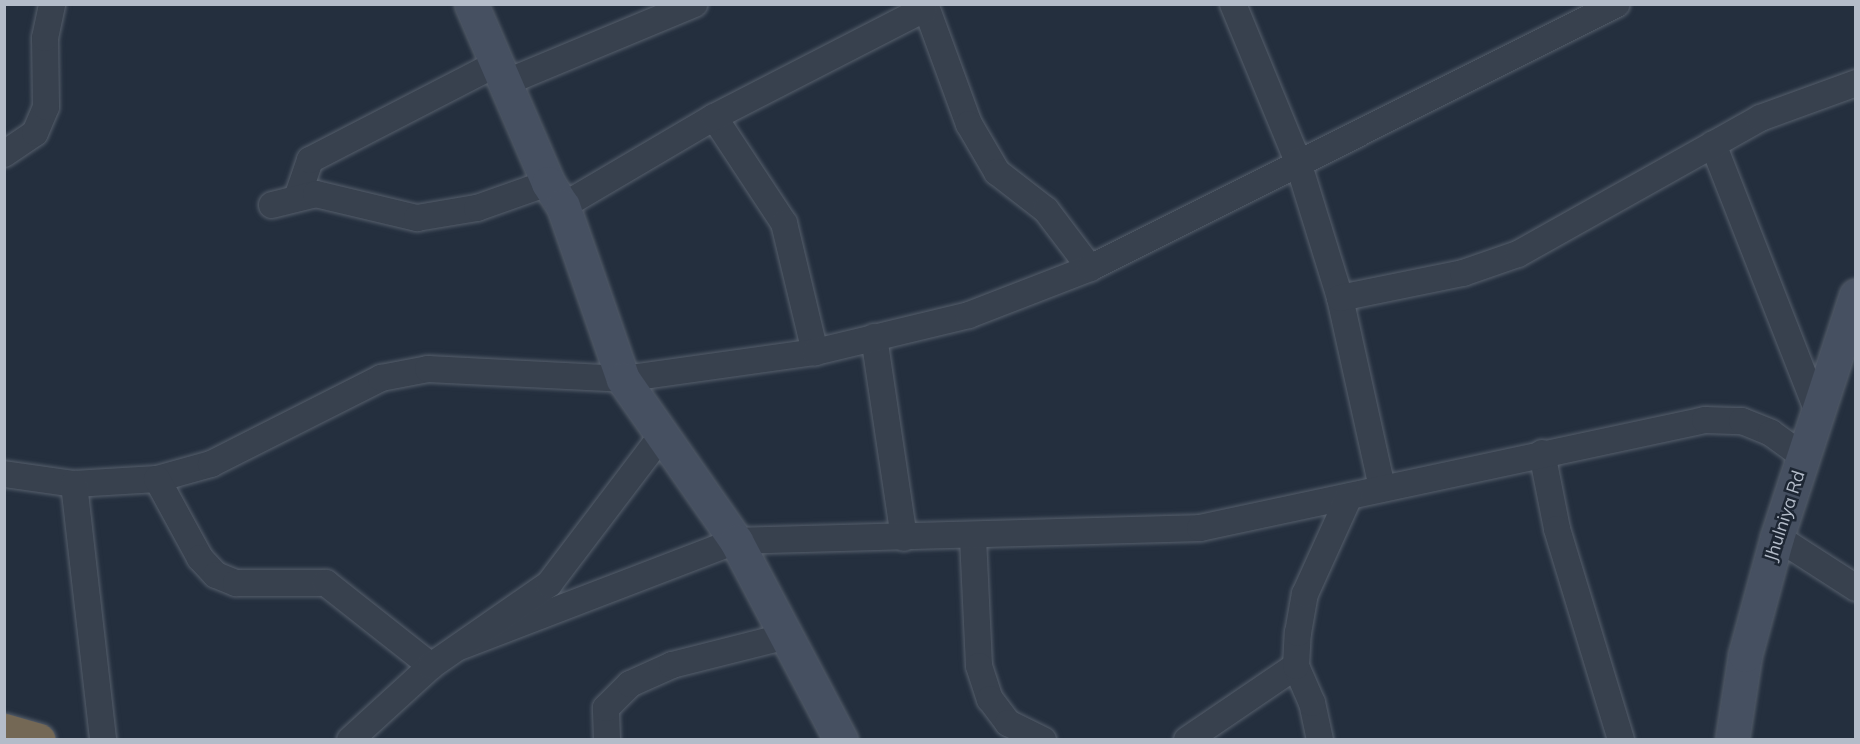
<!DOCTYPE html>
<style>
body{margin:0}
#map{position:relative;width:1860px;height:744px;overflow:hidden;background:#242f3e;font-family:Mulish,sans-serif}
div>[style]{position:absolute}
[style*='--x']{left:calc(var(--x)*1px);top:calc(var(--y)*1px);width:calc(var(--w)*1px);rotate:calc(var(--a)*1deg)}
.roads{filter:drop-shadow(0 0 2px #565f6c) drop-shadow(0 0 2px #565f6c)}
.street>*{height:26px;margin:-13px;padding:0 13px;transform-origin:13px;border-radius:13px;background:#38414e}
.secondary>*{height:33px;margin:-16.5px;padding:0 16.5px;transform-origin:16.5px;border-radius:16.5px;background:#465061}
.highway>*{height:33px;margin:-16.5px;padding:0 16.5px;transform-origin:16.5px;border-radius:16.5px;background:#746855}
span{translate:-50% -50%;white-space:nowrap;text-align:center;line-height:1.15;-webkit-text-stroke:5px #1d2633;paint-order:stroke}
.street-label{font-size:18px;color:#b4bcc9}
.frame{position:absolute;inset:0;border:6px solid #b4bcc9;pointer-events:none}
</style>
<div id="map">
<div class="roads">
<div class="street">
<i style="--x:925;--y:4;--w:128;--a:69.9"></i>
<i style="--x:969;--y:124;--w:56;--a:59.7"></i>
<i style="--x:997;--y:172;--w:62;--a:37.8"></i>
<i style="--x:1046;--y:210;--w:73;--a:52.8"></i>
<i style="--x:1233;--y:4;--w:171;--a:67.6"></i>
<i style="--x:1298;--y:162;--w:142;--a:72.8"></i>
<i style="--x:1340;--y:298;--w:195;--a:77.5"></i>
<i style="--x:507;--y:82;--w:203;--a:-22.6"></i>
<i style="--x:714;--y:117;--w:127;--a:56.6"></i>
<i style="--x:784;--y:223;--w:133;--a:76.5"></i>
<i style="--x:1713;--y:144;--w:288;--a:68.6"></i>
<i style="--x:4;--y:154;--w:37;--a:-34"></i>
<i style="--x:35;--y:133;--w:28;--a:-67"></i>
<i style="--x:46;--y:107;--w:69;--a:-90.8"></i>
<i style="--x:45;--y:38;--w:35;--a:-78"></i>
<i style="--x:298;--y:195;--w:37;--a:-71"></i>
<i style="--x:310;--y:160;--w:212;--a:-27.3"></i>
<i style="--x:272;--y:205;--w:45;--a:-14"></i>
<i style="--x:316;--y:194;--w:104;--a:13.4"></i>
<i style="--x:417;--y:218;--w:61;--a:-9.5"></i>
<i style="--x:477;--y:208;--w:75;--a:-19.4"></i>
<i style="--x:563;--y:206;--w:175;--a:-30.5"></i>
<i style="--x:714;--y:117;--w:236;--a:-27.2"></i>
<i style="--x:1340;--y:298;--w:126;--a:-11.5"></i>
<i style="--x:1463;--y:273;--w:58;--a:-19.1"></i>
<i style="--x:1518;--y:254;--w:278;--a:-29.3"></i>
<i style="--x:1760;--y:118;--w:102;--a:-20"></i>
<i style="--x:874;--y:337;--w:203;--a:81.5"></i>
<i style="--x:1542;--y:453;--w:77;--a:78.8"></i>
<i style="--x:1557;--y:529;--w:220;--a:73.1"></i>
<i style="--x:4;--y:474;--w:71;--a:8.1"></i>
<i style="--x:74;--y:484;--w:83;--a:-3.4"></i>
<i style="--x:157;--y:479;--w:56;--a:-15.5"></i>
<i style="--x:211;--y:464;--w:191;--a:-26.8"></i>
<i style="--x:381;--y:378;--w:48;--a:-10.8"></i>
<i style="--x:428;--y:369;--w:195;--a:2.9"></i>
<i style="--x:623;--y:379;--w:194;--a:-8"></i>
<i style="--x:815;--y:352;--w:158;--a:-13.5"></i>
<i style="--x:969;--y:315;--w:130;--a:-21.2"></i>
<i style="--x:1090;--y:268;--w:589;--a:-26.61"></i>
<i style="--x:157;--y:479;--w:90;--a:61.4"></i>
<i style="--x:200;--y:558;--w:23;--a:47"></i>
<i style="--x:216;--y:575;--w:22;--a:22"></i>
<i style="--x:236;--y:583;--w:90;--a:0"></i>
<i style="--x:326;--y:583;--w:134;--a:38.3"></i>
<i style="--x:74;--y:484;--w:258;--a:83.5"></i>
<i style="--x:1777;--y:537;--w:94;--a:32.8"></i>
<i style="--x:973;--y:538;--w:128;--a:87.3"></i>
<i style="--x:979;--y:666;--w:35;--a:72"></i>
<i style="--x:990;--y:699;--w:30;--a:53"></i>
<i style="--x:1008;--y:723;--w:39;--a:26"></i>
<i style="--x:462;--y:646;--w:293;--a:-21"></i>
<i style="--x:736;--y:541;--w:464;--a:-1.6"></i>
<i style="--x:1200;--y:528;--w:516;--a:-12.07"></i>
<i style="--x:1705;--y:420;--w:37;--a:2"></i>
<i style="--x:1742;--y:421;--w:31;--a:22"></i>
<i style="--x:1771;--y:433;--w:41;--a:36"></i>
<i style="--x:350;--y:740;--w:110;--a:-42.4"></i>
<i style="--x:431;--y:666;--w:144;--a:-34.8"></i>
<i style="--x:549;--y:584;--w:187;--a:-52.8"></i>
<i style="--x:607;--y:740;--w:32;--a:-92"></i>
<i style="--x:606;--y:708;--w:34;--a:-45"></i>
<i style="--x:630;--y:684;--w:46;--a:-24.3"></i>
<i style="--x:672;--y:665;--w:119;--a:-14.2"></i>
<i style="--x:1187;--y:740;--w:132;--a:-34.2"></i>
<i style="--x:1320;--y:740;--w:38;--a:-102"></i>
<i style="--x:1312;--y:703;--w:40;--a:-113.4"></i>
<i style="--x:1296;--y:666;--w:33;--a:-87"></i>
<i style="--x:1298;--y:633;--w:40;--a:-80"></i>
<i style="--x:1305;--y:594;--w:107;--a:-65.6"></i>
</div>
<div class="secondary">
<i style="--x:471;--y:4;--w:195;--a:66.7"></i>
<i style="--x:548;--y:183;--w:27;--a:57"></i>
<i style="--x:563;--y:206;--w:183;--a:70.9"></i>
<i style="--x:623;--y:379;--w:198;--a:55.1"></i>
<i style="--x:736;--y:541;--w:225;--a:62.2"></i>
<i style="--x:1732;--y:740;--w:86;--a:-81.3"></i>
<i style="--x:1745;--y:655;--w:122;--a:-74.8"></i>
<i style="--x:1777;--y:537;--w:254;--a:-71.9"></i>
</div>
<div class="highway">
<i style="--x:4;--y:730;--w:36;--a:16"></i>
</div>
</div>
<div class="street-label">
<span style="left:1785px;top:516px;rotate:-72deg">Jhulniya Rd</span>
</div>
<div class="frame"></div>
</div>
